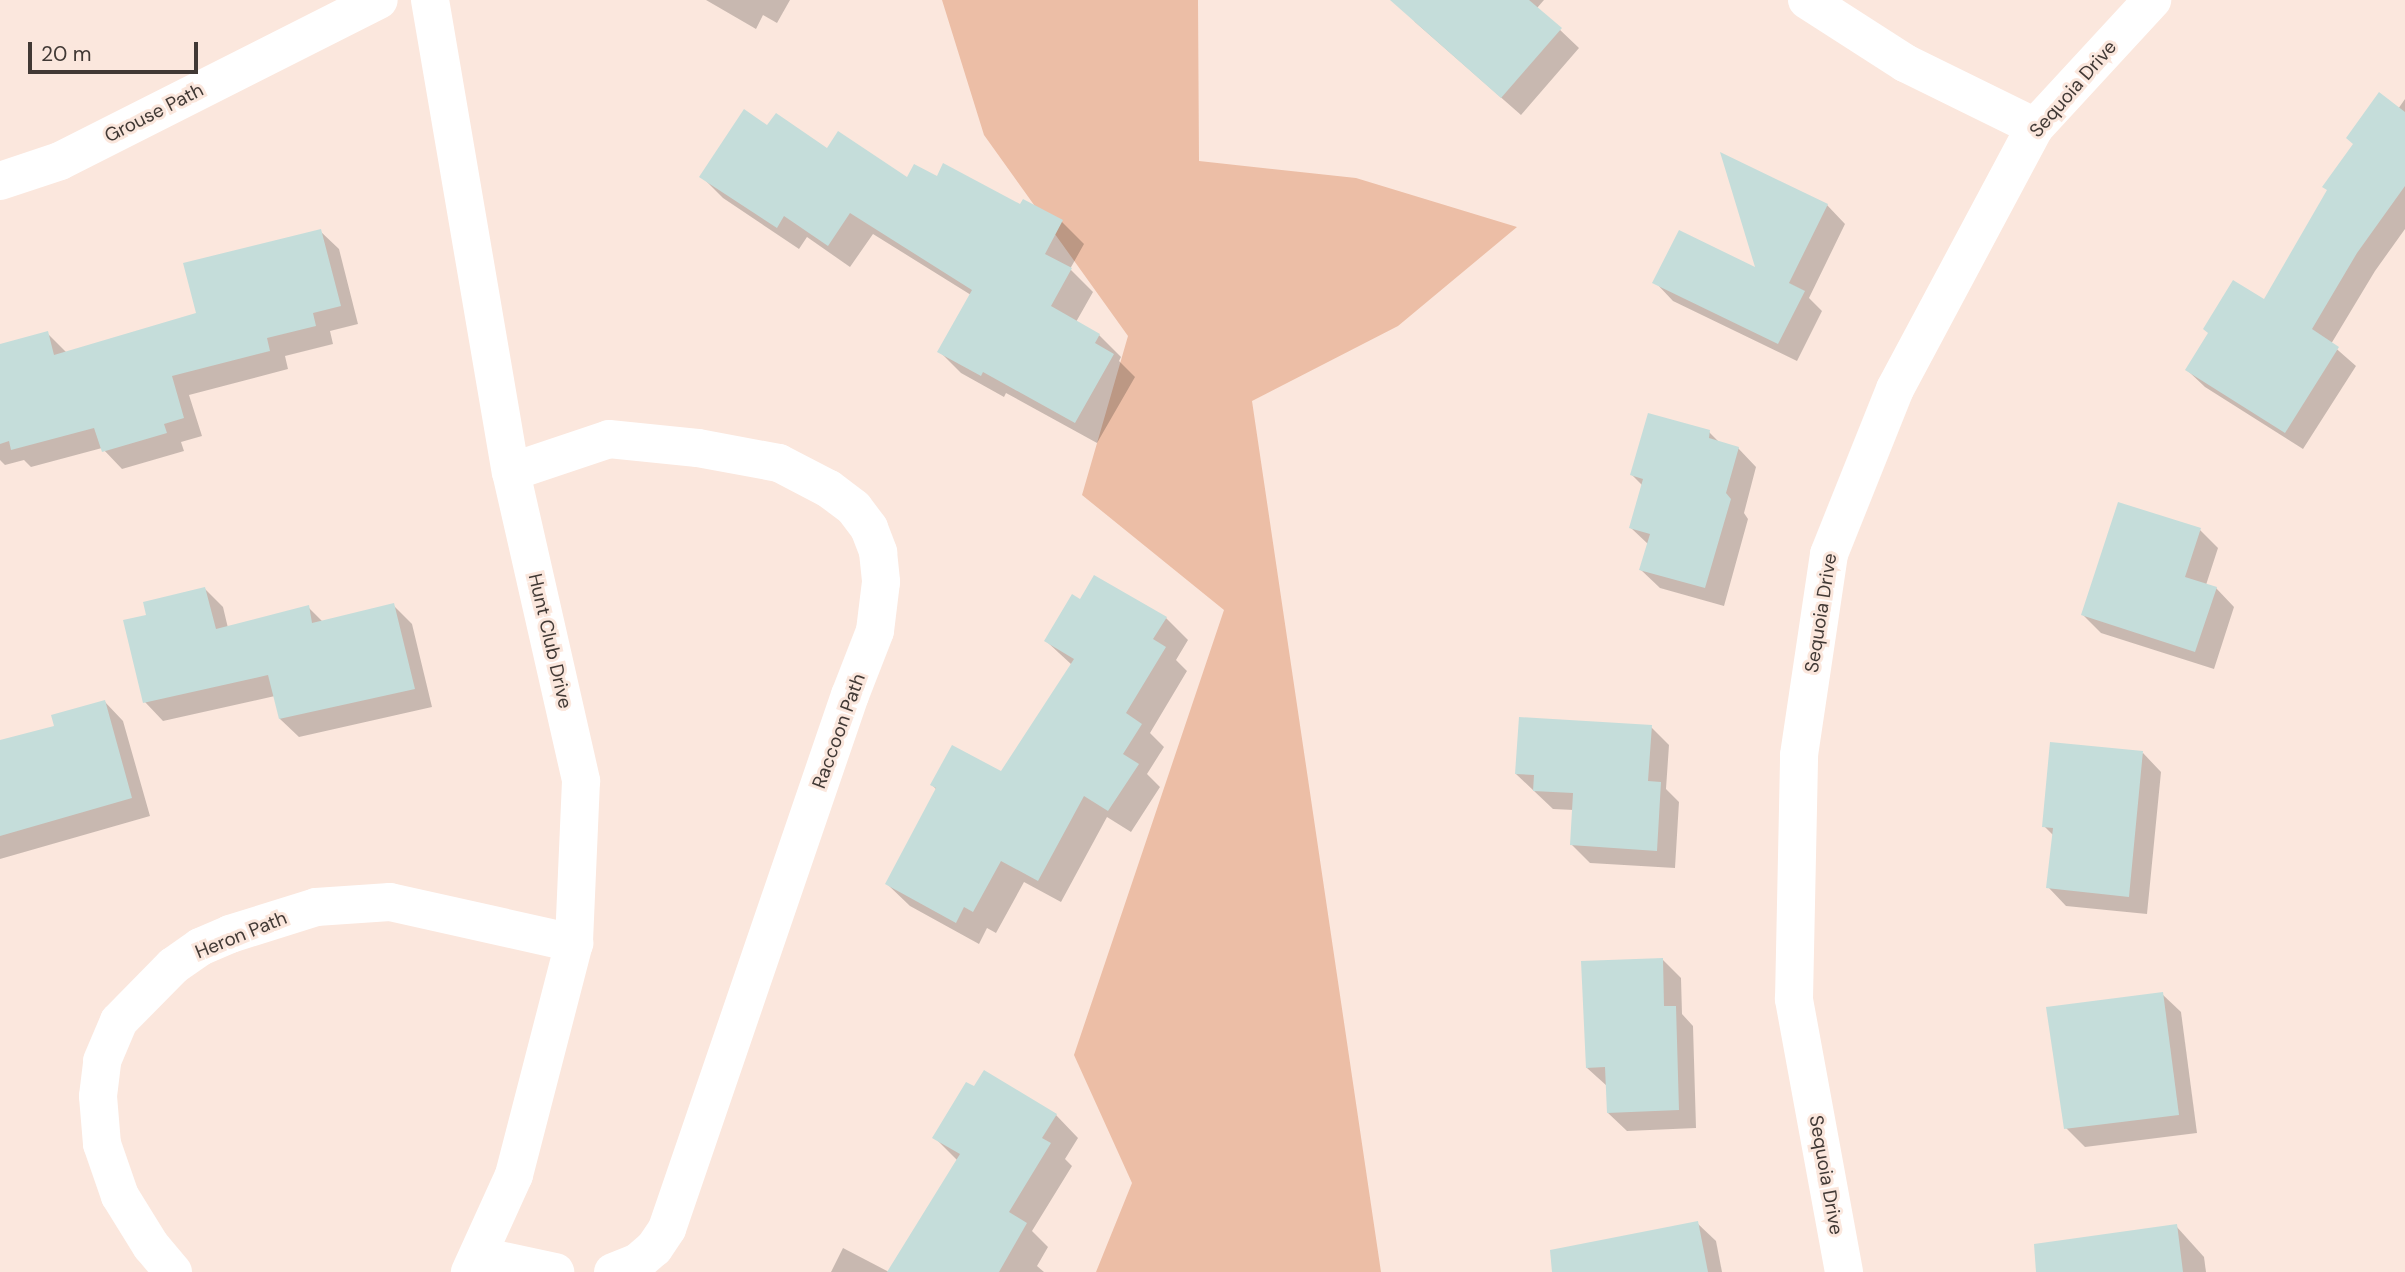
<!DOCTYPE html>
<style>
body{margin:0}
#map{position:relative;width:2405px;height:1272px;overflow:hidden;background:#fbe7dd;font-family:"DM Sans",sans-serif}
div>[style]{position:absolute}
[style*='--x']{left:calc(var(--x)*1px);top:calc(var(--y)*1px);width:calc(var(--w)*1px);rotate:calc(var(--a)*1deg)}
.green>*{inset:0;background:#ecbea6}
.shadow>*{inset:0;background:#0003}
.building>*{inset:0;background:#c5ddda}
.minor>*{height:38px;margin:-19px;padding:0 19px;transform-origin:19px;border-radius:19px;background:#fff}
span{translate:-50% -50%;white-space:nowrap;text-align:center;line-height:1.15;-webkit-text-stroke:6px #fbe7dd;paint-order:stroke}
.street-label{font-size:19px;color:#413935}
.scale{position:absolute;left:28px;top:42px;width:170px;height:32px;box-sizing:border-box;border:4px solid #413935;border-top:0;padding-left:9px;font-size:21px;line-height:24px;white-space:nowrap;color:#413935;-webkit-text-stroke:5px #fbe7dd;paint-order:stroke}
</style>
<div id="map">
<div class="green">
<i style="clip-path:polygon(942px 0,1198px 0,1199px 161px,1356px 178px,1517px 227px,1398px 326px,1252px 401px,1381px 1272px,1096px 1272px,1132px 1183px,1074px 1055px,1224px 610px,1082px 495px,1128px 336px,984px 135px)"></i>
</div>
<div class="shadow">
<i style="clip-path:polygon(706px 0,790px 0,777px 23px,763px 15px,756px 29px)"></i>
<i style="clip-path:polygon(1400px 0,1544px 0,1537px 8px,1579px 48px,1521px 115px,1415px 22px)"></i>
<i style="clip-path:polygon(2405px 99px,2405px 229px,2375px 271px,2331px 344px,2356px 366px,2303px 449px,2205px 387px,2187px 370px,2264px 302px)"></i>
<i style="clip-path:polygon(768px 128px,908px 180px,938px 178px,1020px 206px,1024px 201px,1062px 222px,1084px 244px,1070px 269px,1093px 292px,1076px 322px,1099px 335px,1121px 357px,1119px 361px,1135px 377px,1097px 443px,1006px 393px,1004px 397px,961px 373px,939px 351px,971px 295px,873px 234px,850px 267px,807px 237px,799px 249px,723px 198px,701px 176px)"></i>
<i style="clip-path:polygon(1827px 205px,1845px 224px,1809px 298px,1822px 311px,1797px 361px,1673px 301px,1655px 282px,1758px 270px)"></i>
<i style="clip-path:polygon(320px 231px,339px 249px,358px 324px,330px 331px,333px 344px,285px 356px,288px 369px,189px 395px,202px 436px,181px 442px,184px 451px,122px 469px,102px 448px,31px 467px,24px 460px,5px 465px,0 460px,0 346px,47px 333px,67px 353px,198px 314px)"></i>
<i style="clip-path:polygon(1709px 432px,1720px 443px,1738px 448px,1756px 467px,1744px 513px,1748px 519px,1724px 606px,1660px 588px,1641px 570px,1649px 545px,1631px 528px,1643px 486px,1632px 475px)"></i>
<i style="clip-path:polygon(2200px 530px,2218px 548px,2206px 585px,2216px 588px,2234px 607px,2214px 669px,2101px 633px,2083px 615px)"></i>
<i style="clip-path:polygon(205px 589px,223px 607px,228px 628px,308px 607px,323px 622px,393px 605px,412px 624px,432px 707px,299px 737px,280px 719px,275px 696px,163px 721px,145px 702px,148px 616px)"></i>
<i style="clip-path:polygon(1081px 601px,1166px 618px,1188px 640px,1176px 660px,1187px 671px,1150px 733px,1164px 747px,1147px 774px,1160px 787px,1131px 832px,1107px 817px,1061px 902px,1024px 882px,996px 933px,987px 928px,979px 944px,910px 906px,887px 884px,937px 790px,932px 785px,1002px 773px,1072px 665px,1046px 641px)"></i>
<i style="clip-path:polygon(105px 702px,123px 721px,150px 816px,0 859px,0 742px,56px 728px)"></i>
<i style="clip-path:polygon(1651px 727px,1669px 745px,1666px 789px,1679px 802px,1675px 868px,1590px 863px,1572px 845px,1574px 810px,1553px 809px,1516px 774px)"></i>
<i style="clip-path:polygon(2143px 753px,2161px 772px,2147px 914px,2066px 906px,2048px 887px,2054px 836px,2044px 826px)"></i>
<i style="clip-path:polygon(1662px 959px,1681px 978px,1682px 1014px,1693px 1026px,1696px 1128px,1627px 1131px,1608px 1113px,1607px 1086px,1587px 1068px)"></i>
<i style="clip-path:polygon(2162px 994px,2181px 1012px,2197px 1133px,2085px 1147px,2066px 1128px)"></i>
<i style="clip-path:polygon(1056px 1115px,1078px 1138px,1065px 1159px,1072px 1166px,1032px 1231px,1048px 1247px,1037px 1266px,1044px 1272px,889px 1272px,958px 1161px,935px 1138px)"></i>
<i style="clip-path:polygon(1697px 1223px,1716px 1241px,1722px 1272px,1609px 1272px)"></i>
<i style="clip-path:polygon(2176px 1226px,2204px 1257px,2206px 1272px,2094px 1272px)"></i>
<i style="clip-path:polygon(843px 1248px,889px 1272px,831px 1272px)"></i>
</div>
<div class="building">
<i style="clip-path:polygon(1390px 0,1529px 0,1562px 28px,1501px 98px)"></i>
<i style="clip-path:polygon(2379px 92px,2405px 112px,2405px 186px,2357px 253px,2312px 329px,2339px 347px,2285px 433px,2185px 370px,2208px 333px,2203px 329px,2233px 280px,2264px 299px,2327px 190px,2322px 187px,2353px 144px,2346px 138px)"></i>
<i style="clip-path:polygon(744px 109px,767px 125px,776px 113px,827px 148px,838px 131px,907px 177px,914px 164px,937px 176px,943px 163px,1020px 204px,1023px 199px,1063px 220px,1045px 254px,1072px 268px,1051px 306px,1100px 334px,1095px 343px,1114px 354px,1075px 423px,983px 372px,981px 376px,937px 352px,972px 290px,850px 213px,828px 246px,784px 216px,777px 228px,699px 177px)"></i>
<i style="clip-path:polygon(1720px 152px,1828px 204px,1789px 283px,1805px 291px,1778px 344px,1652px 283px,1679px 230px,1755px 267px)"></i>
<i style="clip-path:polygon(321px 229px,341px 306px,313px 313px,316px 326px,267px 338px,270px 351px,172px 376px,184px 418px,164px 424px,167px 433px,102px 452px,94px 428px,11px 450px,9px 441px,0 444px,0 344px,48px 331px,54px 355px,196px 313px,183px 263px)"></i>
<i style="clip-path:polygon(1648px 413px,1710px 430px,1709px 438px,1739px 447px,1726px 493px,1731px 499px,1705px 588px,1639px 570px,1650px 534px,1629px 528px,1643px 479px,1630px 475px)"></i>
<i style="clip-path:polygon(2118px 502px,2201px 528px,2185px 577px,2217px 587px,2195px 652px,2081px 615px)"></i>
<i style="clip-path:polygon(1094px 575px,1167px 617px,1153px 639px,1166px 647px,1126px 713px,1142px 724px,1123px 754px,1139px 764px,1108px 811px,1084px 796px,1038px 881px,1001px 861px,973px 912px,964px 907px,956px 923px,885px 884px,936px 788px,930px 785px,952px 745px,1001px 771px,1074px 659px,1044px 641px,1072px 594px,1080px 599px)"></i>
<i style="clip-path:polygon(205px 587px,216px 629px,309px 605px,312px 623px,394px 603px,415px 689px,279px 719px,268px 675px,143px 703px,123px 620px,146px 615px,143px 602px)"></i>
<i style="clip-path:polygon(105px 700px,132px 798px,0 836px,0 740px,54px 726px,51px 715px)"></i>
<i style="clip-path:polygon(1519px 717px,1652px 725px,1648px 781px,1661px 782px,1657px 851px,1570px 845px,1573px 793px,1533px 791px,1534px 775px,1515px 774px)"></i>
<i style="clip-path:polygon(2050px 742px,2143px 751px,2129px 897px,2046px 888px,2053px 828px,2042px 827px)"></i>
<i style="clip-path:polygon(1663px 958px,1664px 1006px,1676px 1006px,1679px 1110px,1607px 1113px,1605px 1067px,1586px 1068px,1581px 961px)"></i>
<i style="clip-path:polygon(2163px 992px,2179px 1115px,2064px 1129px,2046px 1007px)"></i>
<i style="clip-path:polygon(984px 1070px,1057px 1114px,1042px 1138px,1051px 1143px,1009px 1212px,1027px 1223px,999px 1272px,887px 1272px,960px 1154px,932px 1138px,966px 1082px,974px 1086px)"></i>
<i style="clip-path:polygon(1698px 1221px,1708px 1272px,1552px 1272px,1550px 1250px)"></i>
<i style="clip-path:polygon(2177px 1224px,2183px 1272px,2036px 1272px,2034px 1244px)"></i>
</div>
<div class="minor">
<i style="--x:430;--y:0;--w:479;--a:80.3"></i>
<i style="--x:511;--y:472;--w:317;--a:77.2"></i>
<i style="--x:581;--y:781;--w:162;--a:92.5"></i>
<i style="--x:574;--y:943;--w:240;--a:104.5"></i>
<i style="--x:514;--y:1175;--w:107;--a:114.4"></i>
<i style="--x:1807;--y:0;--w:117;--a:32.7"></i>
<i style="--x:1905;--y:63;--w:145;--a:26.2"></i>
<i style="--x:0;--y:181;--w:63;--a:-18.4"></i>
<i style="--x:60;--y:161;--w:357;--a:-26.8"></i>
<i style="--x:511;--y:472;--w:103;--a:-18.6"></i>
<i style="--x:609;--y:439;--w:89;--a:5.8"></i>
<i style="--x:698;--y:448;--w:82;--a:10.5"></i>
<i style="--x:779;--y:463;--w:56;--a:27.5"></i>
<i style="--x:829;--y:489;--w:31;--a:37"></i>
<i style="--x:854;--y:508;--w:25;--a:53"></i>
<i style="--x:869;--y:528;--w:26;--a:69"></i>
<i style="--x:878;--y:552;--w:30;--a:84"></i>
<i style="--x:881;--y:582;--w:49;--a:97"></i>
<i style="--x:875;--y:631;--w:69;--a:111.3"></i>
<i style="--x:850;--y:695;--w:564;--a:108.92"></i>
<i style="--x:667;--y:1229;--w:23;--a:124"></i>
<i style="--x:654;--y:1248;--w:21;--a:139"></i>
<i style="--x:638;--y:1262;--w:27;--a:158"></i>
<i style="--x:480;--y:1256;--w:77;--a:12"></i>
<i style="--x:173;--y:1272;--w:34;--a:-130"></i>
<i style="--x:151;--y:1246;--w:59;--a:-121.8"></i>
<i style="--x:120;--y:1196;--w:55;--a:-109.1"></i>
<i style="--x:102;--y:1144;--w:48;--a:-94.8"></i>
<i style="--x:98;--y:1096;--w:35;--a:-83"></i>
<i style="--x:102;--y:1061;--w:43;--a:-67"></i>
<i style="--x:119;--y:1021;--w:77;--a:-45.5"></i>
<i style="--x:173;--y:966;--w:33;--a:-35"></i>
<i style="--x:200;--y:947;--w:33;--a:-23"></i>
<i style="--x:230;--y:934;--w:90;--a:-17.4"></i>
<i style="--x:316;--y:907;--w:74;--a:-3.9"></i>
<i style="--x:390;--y:902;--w:189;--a:12.6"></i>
<i style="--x:1844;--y:1272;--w:278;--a:-100.4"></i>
<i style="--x:1794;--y:999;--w:244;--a:-88.8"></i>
<i style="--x:1799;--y:755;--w:203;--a:-81.5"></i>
<i style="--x:1829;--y:554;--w:178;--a:-68.2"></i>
<i style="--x:1895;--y:389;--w:297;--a:-61.9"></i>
<i style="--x:2035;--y:127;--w:173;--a:-47.3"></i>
</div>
<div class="street-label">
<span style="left:2073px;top:89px;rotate:-49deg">Sequoia Drive</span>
<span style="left:154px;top:113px;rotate:-27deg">Grouse Path</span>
<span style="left:1821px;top:613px;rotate:-81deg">Sequoia Drive</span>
<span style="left:550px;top:641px;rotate:77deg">Hunt Club Drive</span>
<span style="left:839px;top:731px;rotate:-70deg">Raccoon Path</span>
<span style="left:241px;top:935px;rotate:-22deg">Heron Path</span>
<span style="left:1826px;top:1175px;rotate:80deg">Sequoia Drive</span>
</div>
<div class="scale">20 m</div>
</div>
